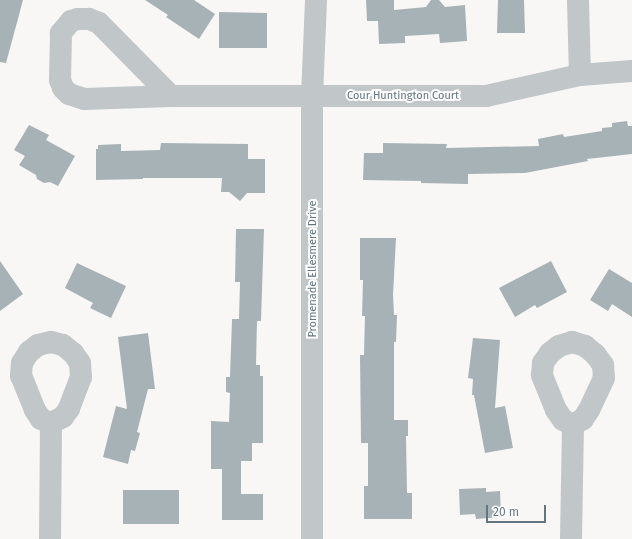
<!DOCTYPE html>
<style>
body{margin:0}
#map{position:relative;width:632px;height:539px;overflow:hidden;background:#f8f7f5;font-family:"Fira Sans",sans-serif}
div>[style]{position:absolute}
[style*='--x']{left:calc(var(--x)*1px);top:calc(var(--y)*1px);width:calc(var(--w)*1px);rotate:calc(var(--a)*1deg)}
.building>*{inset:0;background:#a7b2b6}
.minor>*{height:22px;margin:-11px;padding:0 11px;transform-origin:11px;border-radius:11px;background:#c1c6c9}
span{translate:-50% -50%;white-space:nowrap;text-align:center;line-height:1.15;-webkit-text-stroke:4px #fff;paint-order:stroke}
.street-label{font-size:11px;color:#637680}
.scale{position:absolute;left:486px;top:505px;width:60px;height:18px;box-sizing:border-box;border:2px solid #637680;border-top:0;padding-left:5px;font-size:12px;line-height:14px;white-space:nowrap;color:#637680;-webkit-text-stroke:3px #fff;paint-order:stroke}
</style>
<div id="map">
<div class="building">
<i style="clip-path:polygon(0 0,23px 0,6px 63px,0 62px)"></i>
<i style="clip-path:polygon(145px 0,194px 0,215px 14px,199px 39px,166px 17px,168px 15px)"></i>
<i style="clip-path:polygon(366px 0,394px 0,394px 10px,426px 7px,431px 0,439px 0,445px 7px,465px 5px,467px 41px,440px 43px,439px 34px,405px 36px,405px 43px,379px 44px,378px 21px,367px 21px)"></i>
<i style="clip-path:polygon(498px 0,524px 0,525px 33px,497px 33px)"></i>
<i style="clip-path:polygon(219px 12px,267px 13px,267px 48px,219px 48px)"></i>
<i style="clip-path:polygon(627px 121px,628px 126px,632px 126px,632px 154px,587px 159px,588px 161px,525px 173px,468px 174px,468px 184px,421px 183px,421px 181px,363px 180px,364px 153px,383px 153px,383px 143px,447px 144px,446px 148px,539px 146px,538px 139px,563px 134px,564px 137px,602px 131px,602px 128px,612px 127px,612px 123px)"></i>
<i style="clip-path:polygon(29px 125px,49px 135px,46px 140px,75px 156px,58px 186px,50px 182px,44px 183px,37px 179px,36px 175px,19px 165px,25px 156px,14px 150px)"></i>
<i style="clip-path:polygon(161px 143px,248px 144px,248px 159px,265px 159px,265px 193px,247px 193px,240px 201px,229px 192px,221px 192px,222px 178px,143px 178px,143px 179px,96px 180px,96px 149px,98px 149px,98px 145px,121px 144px,121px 151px,160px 150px)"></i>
<i style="clip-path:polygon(236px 229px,264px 229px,261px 321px,257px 321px,256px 365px,260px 365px,260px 376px,263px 376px,263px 443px,252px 443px,252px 461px,241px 461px,241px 494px,263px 494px,263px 520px,222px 520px,222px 469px,211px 469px,211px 421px,229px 422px,230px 393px,226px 392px,226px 377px,230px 377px,232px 319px,239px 319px,240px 282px,235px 282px)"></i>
<i style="clip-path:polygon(360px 238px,396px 238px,393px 295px,394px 315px,397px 315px,396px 342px,394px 342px,394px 420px,408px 420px,408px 436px,406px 436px,407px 493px,412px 493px,412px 519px,364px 519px,364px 486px,368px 486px,368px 443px,361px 443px,360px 355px,364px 355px,365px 316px,362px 316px,363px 280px,360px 280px)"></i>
<i style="clip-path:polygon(0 261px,23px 294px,0 311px)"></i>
<i style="clip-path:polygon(551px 261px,567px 292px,537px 308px,535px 305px,515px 317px,499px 288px)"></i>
<i style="clip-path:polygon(77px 263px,126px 286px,111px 318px,90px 308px,93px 303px,65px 288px)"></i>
<i style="clip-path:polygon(609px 269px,632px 283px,632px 317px,612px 304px,608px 311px,590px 300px)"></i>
<i style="clip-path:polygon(148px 333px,155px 389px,148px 389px,137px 432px,140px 433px,135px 451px,131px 450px,128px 464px,103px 457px,116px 406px,127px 409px,118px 337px)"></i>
<i style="clip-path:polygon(473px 338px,500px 340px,495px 408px,505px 406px,513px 448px,485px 453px,474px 395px,472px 395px,473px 379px,468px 378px)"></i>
<i style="clip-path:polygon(486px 488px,486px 492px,500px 491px,501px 517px,476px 519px,475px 514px,460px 515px,459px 489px)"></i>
<i style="clip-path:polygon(123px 490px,179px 490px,179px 524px,123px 524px)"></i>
</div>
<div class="minor">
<i style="--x:578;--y:0;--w:75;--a:88.5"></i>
<i style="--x:171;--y:96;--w:103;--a:-134.6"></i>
<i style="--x:99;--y:23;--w:11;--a:-158"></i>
<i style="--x:89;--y:19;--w:11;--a:180"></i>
<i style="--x:78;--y:19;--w:7;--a:164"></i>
<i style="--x:71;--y:21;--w:16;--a:130"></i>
<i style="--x:61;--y:33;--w:47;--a:91.2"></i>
<i style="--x:60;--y:80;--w:9;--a:69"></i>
<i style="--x:63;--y:88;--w:8;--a:45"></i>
<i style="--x:69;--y:94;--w:16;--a:18"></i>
<i style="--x:84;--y:99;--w:87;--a:-2"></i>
<i style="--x:171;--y:96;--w:315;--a:0"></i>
<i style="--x:486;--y:96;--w:96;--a:-12.6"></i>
<i style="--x:580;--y:75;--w:52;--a:-4.4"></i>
<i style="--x:51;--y:342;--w:12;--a:14"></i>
<i style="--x:63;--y:345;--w:13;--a:39"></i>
<i style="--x:73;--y:353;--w:12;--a:55"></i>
<i style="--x:80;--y:363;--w:14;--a:86"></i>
<i style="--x:81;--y:377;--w:34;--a:111"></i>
<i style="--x:69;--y:409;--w:10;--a:127"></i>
<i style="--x:63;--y:417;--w:13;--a:153"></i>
<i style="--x:51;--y:423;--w:11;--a:-158"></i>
<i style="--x:41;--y:419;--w:11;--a:-124"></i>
<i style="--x:35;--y:410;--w:37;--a:-112"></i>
<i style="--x:21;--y:376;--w:13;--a:-86"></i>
<i style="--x:22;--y:363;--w:13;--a:-58"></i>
<i style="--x:29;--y:352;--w:11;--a:-38"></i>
<i style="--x:38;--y:345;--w:13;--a:-13"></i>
<i style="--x:572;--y:342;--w:14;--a:17"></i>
<i style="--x:585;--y:346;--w:13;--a:39"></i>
<i style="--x:595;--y:354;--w:14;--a:54"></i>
<i style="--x:603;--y:365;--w:13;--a:86"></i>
<i style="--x:604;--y:378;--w:35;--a:115"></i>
<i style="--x:589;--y:410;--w:11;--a:124"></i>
<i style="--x:583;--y:419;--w:12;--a:149"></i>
<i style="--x:573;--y:425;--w:11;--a:-153"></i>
<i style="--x:563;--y:420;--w:12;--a:-125"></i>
<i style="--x:556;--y:410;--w:38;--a:-112"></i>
<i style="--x:542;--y:375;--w:12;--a:-85"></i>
<i style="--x:543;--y:363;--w:12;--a:-55"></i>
<i style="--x:550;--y:353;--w:11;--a:-38"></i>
<i style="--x:559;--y:346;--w:14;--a:-17"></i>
<i style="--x:50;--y:539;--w:116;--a:-89.5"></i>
<i style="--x:312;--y:539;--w:443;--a:-90"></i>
<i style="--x:312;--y:96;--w:96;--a:-87.6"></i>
<i style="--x:571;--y:539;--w:114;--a:-89"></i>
</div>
<div class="street-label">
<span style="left:403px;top:96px">Cour Huntington Court</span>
<span style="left:313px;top:269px;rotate:-90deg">Promenade Ellesmere Drive</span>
</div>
<div class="scale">20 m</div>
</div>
